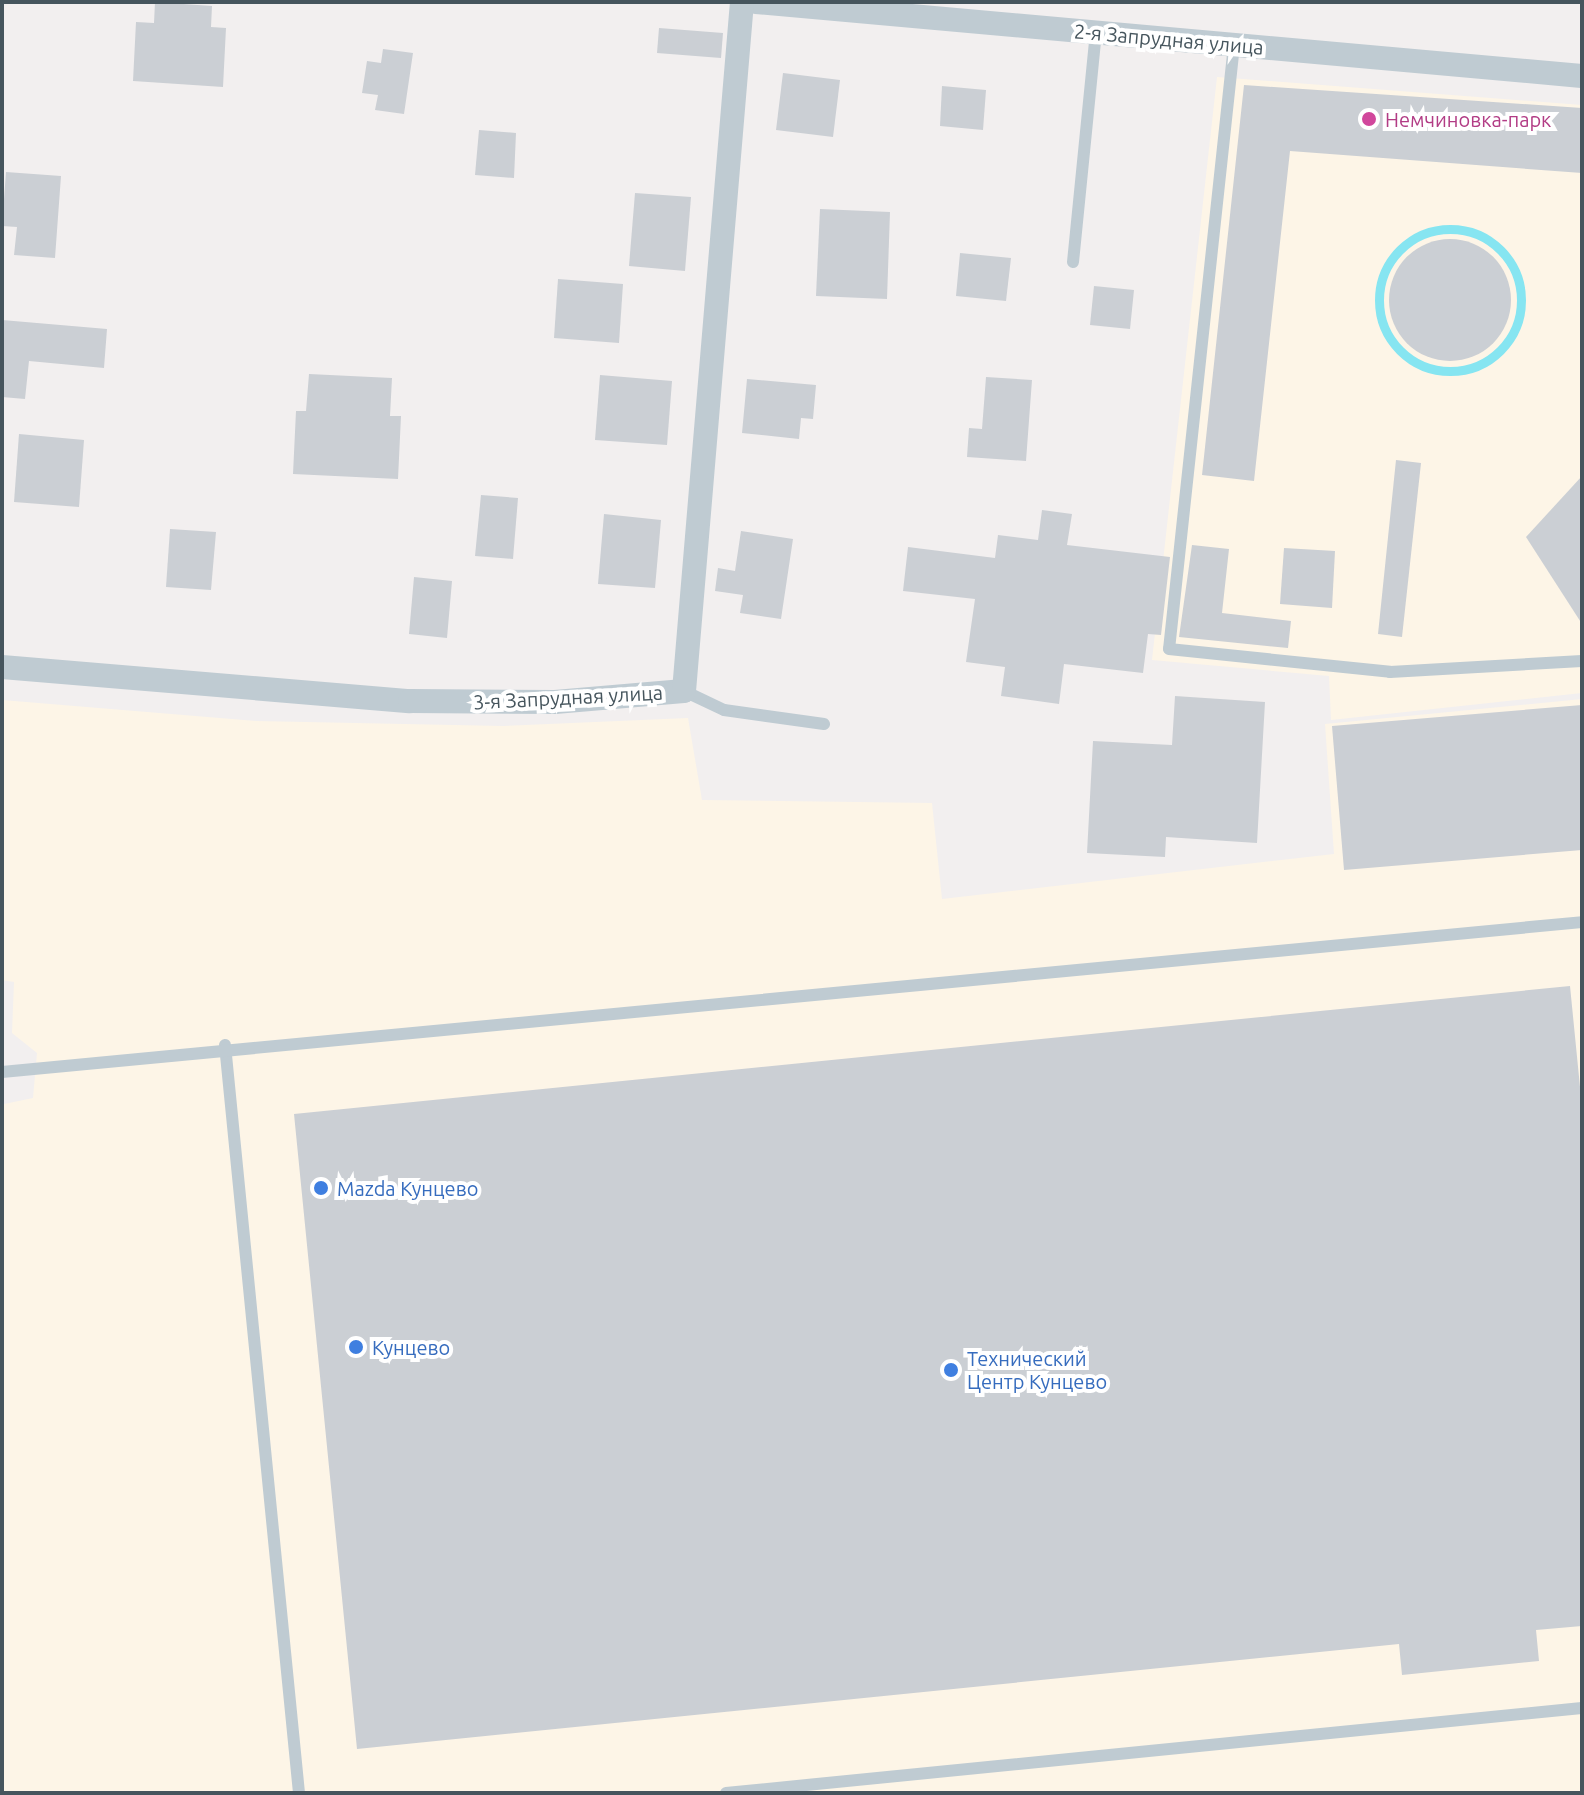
<!DOCTYPE html>
<meta charset="utf-8">
<style>
body{margin:0}
#map{position:relative;width:1584px;height:1795px;overflow:hidden;background:#f2efef;font-family:Ubuntu,sans-serif}
div>[style]{position:absolute}
[style*='--x']{left:calc(var(--x)*1px);top:calc(var(--y)*1px);width:calc(var(--w)*1px);rotate:calc(var(--a)*1deg)}
.commercial>*{inset:0;background:#fdf5e7}
.stream>*{height:9px;margin:-4.5px;padding:0 4.5px;transform-origin:4.5px;border-radius:4.5px;background:#86e5f1}
.stream>.ring{margin:-4.5px;padding:0;box-sizing:content-box;background:none;border:9px solid #86e5f1;border-radius:50%}
.building>*{inset:0;background:#cbcfd4}
.round{border-radius:50%}
.service>*{height:12px;margin:-6px;padding:0 6px;transform-origin:6px;border-radius:6px;background:#bfcbd2}
.minor>*{height:24px;margin:-12px;padding:0 12px;transform-origin:12px;border-radius:12px;background:#bfcbd2}
.dots>*{width:22px;height:22px;translate:-50% -50%;box-sizing:border-box;border:4px solid #fff;border-radius:50%}
span{translate:-50% -50%;white-space:nowrap;text-align:center;line-height:1.15;-webkit-text-stroke:8px #fff;paint-order:stroke}
.street-label{font-size:20px;color:#46555d}
.hotel-label{font-size:20px;color:#b23c85}
.left{translate:0 -50%;text-align:left}
.shop-label{font-size:20px;color:#366cbe}
.frame{position:absolute;inset:0;border:4px solid #46555d;pointer-events:none}
</style>
<div id="map">
<div class="commercial">
<i style="clip-path:polygon(1217px 77px,1582px 105px,1582px 693px,1331px 720px,1329px 676px,1152px 660px)"></i>
<i style="clip-path:polygon(1582px 699px,1582px 1793px,2px 1793px,2px 1117px,4px 1104px,33px 1098px,37px 1053px,12px 1033px,14px 982px,2px 980px,2px 700px,256px 721px,503px 726px,688px 718px,702px 800px,932px 803px,942px 899px,1334px 854px,1325px 724px)"></i>
</div>
<div class="stream">
<i class="ring" style="left:1379px;top:229px;width:133px;height:133px"></i>
</div>
<div class="building">
<i style="clip-path:polygon(155px 2px,212px 6px,211px 27px,226px 28px,223px 87px,133px 81px,136px 22px,154px 23px)"></i>
<i style="clip-path:polygon(659px 28px,723px 33px,721px 58px,657px 53px)"></i>
<i style="clip-path:polygon(383px 49px,413px 53px,404px 114px,375px 110px,378px 95px,362px 93px,367px 61px,381px 63px)"></i>
<i style="clip-path:polygon(783px 73px,840px 80px,833px 137px,776px 130px)"></i>
<i style="clip-path:polygon(1244px 85px,1582px 108px,1582px 173px,1290px 151px,1254px 481px,1202px 475px)"></i>
<i style="clip-path:polygon(942px 86px,986px 90px,983px 130px,940px 126px)"></i>
<i style="clip-path:polygon(479px 130px,516px 133px,514px 178px,475px 175px)"></i>
<i style="clip-path:polygon(6px 172px,61px 176px,55px 258px,14px 255px,17px 227px,2px 226px)"></i>
<i style="clip-path:polygon(635px 193px,691px 197px,685px 271px,629px 266px)"></i>
<i style="clip-path:polygon(820px 209px,890px 212px,887px 299px,816px 296px)"></i>
<i class="round" style="left:1389px;top:239px;width:122px;height:122px"></i>
<i style="clip-path:polygon(960px 253px,1011px 258px,1006px 301px,956px 296px)"></i>
<i style="clip-path:polygon(558px 279px,623px 284px,619px 343px,554px 338px)"></i>
<i style="clip-path:polygon(1094px 286px,1134px 290px,1130px 329px,1090px 325px)"></i>
<i style="clip-path:polygon(2px 320px,107px 329px,104px 368px,29px 361px,25px 399px,2px 397px)"></i>
<i style="clip-path:polygon(309px 374px,392px 378px,390px 416px,401px 416px,398px 479px,293px 474px,296px 411px,306px 411px)"></i>
<i style="clip-path:polygon(600px 375px,672px 381px,667px 445px,595px 440px)"></i>
<i style="clip-path:polygon(986px 377px,1032px 380px,1026px 461px,967px 457px,969px 428px,982px 429px)"></i>
<i style="clip-path:polygon(747px 379px,816px 385px,813px 419px,801px 418px,799px 439px,742px 433px)"></i>
<i style="clip-path:polygon(19px 434px,84px 440px,79px 507px,14px 502px)"></i>
<i style="clip-path:polygon(1396px 460px,1421px 463px,1402px 637px,1378px 634px)"></i>
<i style="clip-path:polygon(1582px 476px,1582px 624px,1526px 537px)"></i>
<i style="clip-path:polygon(481px 495px,518px 498px,513px 559px,475px 556px)"></i>
<i style="clip-path:polygon(1042px 510px,1072px 514px,1067px 545px,1170px 557px,1161px 635px,1148px 634px,1143px 673px,1064px 664px,1059px 704px,1001px 696px,1005px 667px,966px 662px,975px 599px,903px 591px,908px 547px,995px 558px,998px 535px,1038px 540px)"></i>
<i style="clip-path:polygon(604px 514px,661px 520px,655px 588px,598px 584px)"></i>
<i style="clip-path:polygon(170px 529px,216px 532px,211px 590px,166px 587px)"></i>
<i style="clip-path:polygon(741px 531px,793px 539px,781px 619px,740px 613px,743px 595px,715px 591px,718px 568px,735px 571px)"></i>
<i style="clip-path:polygon(1192px 545px,1229px 549px,1222px 613px,1291px 621px,1288px 648px,1179px 637px)"></i>
<i style="clip-path:polygon(1284px 548px,1335px 551px,1332px 608px,1280px 604px)"></i>
<i style="clip-path:polygon(414px 577px,452px 581px,447px 638px,409px 634px)"></i>
<i style="clip-path:polygon(1175px 696px,1265px 702px,1257px 843px,1166px 837px,1165px 857px,1087px 853px,1093px 741px,1172px 745px)"></i>
<i style="clip-path:polygon(1582px 705px,1582px 850px,1344px 870px,1332px 726px)"></i>
<i style="clip-path:polygon(1570px 986px,1582px 1107px,1582px 1626px,1536px 1630px,1539px 1661px,1402px 1675px,1399px 1644px,357px 1749px,294px 1114px)"></i>
</div>
<div class="service">
<i style="--x:1234;--y:45;--w:607;--a:96.14"></i>
<i style="--x:1169;--y:649;--w:222;--a:5.9"></i>
<i style="--x:1390;--y:672;--w:192;--a:-3.3"></i>
<i style="--x:1073;--y:262;--w:230;--a:-84.3"></i>
<i style="--x:684;--y:691;--w:44;--a:25.4"></i>
<i style="--x:724;--y:710;--w:101;--a:8"></i>
<i style="--x:225;--y:1045;--w:752;--a:84.35"></i>
<i style="--x:2;--y:1072;--w:1587;--a:-5.42"></i>
<i style="--x:726;--y:1793;--w:860;--a:-5.67"></i>
</div>
<div class="minor">
<i style="--x:756;--y:2;--w:829;--a:5.12"></i>
<i style="--x:2;--y:667;--w:409;--a:4.8"></i>
<i style="--x:410;--y:701;--w:145;--a:0.4"></i>
<i style="--x:555;--y:702;--w:129;--a:-4.9"></i>
<i style="--x:684;--y:691;--w:691;--a:-85.19"></i>
</div>
<div class="dots">
<i style="left:1369px;top:119px;background:#d1479c"></i>
<i style="left:321px;top:1188px;background:#3f7fe0"></i>
<i style="left:356px;top:1347px;background:#3f7fe0"></i>
<i style="left:951px;top:1370px;background:#3f7fe0"></i>
</div>
<div class="street-label">
<span style="left:1169px;top:39px;rotate:5deg">2-я Запрудная улица</span>
<span style="left:568px;top:697px;rotate:-3deg">3-я Запрудная улица</span>
</div>
<div class="hotel-label">
<span class="left" style="left:1385px;top:119px">Немчиновка-парк</span>
</div>
<div class="shop-label">
<span class="left" style="left:337px;top:1188px">Mazda Кунцево</span>
<span class="left" style="left:372px;top:1347px">Кунцево</span>
<span class="left" style="left:967px;top:1370px">Технический<br>Центр Кунцево</span>
</div>
<div class="frame"></div>
</div>
